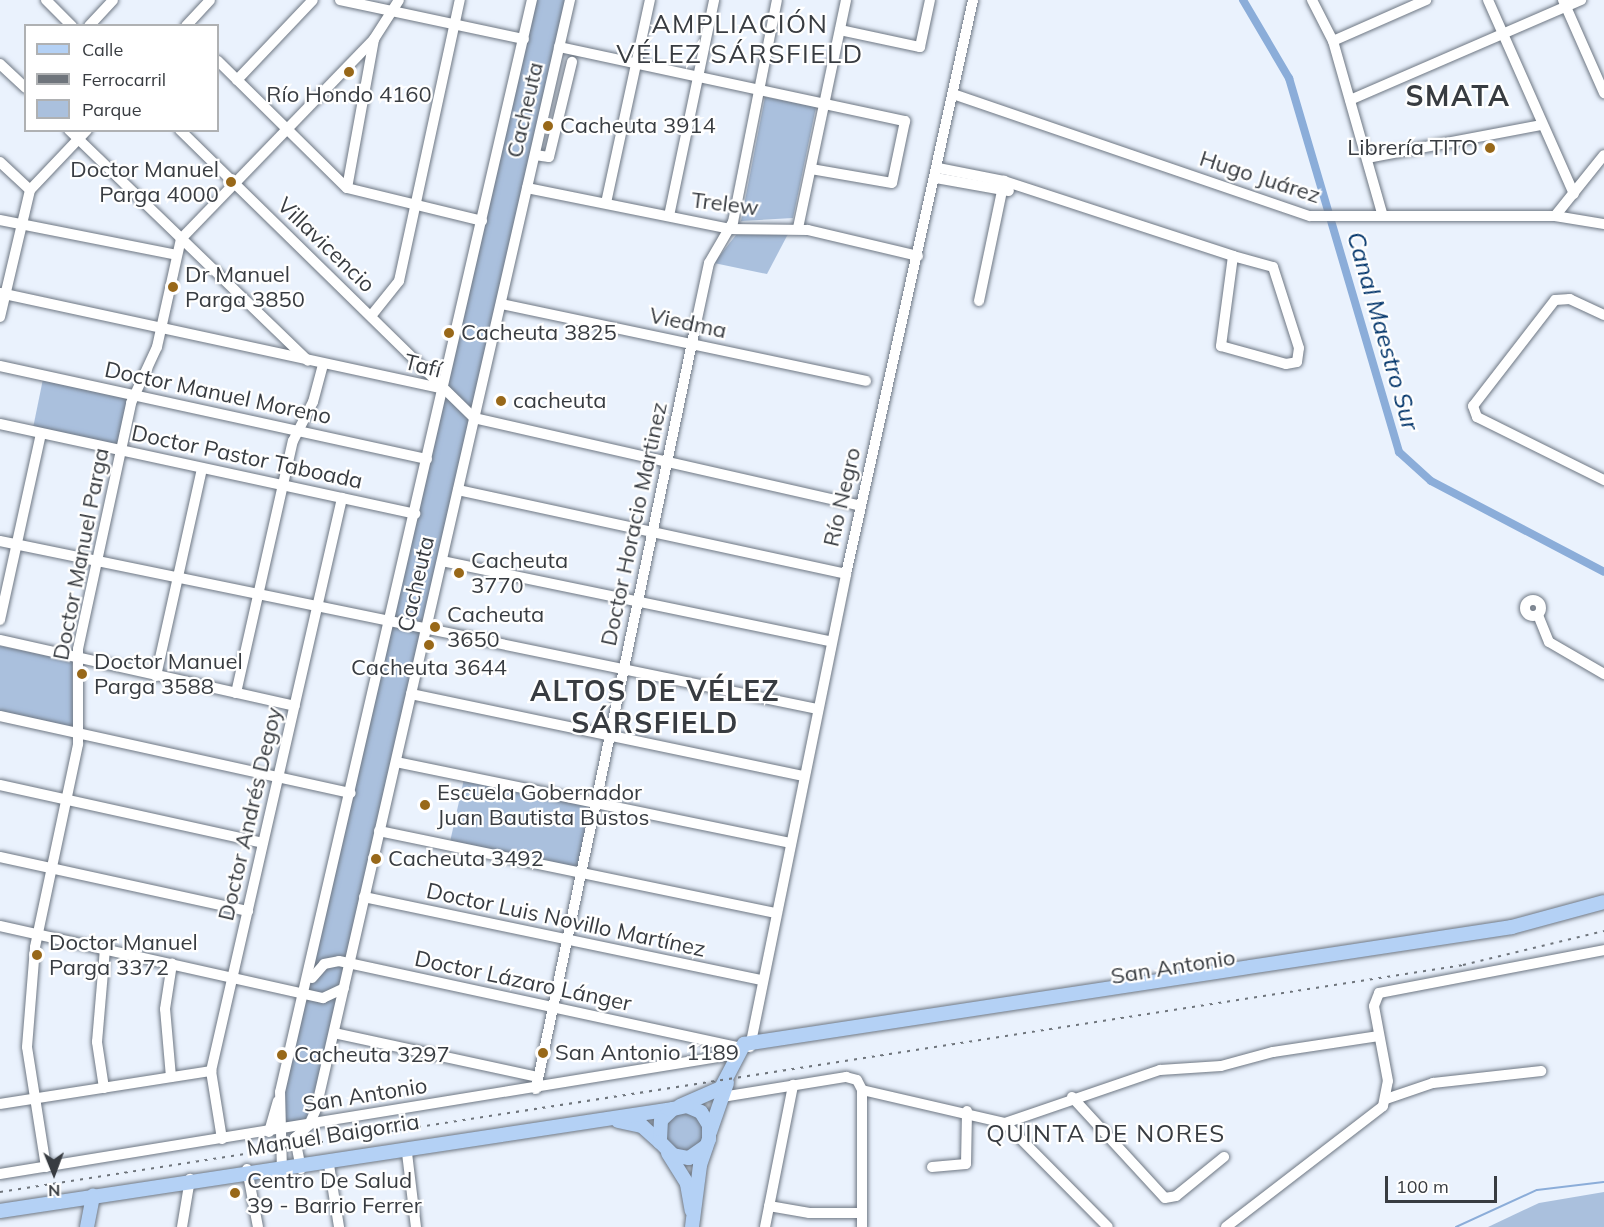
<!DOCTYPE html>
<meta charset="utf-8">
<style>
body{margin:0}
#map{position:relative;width:1604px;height:1227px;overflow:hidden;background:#eaf2fd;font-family:Mulish,sans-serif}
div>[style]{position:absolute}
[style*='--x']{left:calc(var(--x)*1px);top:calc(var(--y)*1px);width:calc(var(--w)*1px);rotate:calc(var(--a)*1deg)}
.green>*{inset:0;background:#aac0dd}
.round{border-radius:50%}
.stream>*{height:2px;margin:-1px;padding:0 1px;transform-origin:1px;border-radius:1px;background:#8badd9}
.canal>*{height:8px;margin:-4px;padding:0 4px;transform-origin:4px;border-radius:4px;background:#8badd9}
.roads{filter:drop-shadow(0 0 2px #6e7783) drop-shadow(0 0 2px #6e7783)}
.minor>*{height:10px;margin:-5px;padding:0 5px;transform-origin:5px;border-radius:5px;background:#fff}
.minor>.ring{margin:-5px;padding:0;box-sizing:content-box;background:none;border:10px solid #fff;border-radius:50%}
.major>*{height:14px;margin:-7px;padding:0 7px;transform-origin:7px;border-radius:7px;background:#b4d1f5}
.rail>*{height:2px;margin-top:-1px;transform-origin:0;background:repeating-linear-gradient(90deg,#6f757c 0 3px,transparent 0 9px)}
.dots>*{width:16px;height:16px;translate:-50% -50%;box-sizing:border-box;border:3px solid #fff;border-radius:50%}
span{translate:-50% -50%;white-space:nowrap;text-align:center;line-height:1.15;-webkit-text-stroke:4.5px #fff;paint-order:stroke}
.poi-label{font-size:22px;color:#383c41}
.left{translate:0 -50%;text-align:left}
.right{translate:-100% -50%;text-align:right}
.street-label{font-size:22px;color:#383c41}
.water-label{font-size:24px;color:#05376c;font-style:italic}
.neighbourhood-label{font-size:24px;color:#383c41;letter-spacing:1.5px}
.quarter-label{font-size:26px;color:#383c41;letter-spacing:1.5px}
.district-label{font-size:28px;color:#383c41;font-weight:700;letter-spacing:1.5px}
.legend{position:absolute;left:24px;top:24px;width:195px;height:108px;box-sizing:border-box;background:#fff;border:2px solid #afb1b3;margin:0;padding:8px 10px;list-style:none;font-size:18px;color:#383c41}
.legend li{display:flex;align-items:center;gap:12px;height:30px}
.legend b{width:30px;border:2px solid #afb1b3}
.north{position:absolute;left:24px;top:1143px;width:60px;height:60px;-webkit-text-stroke:4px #fff;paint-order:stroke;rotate:179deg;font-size:16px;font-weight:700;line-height:24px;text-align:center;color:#383c41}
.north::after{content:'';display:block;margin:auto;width:21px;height:27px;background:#383c41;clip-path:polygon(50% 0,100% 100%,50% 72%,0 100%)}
.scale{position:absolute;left:1385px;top:1176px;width:112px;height:27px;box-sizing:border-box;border:3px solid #383c41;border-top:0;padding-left:8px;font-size:18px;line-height:21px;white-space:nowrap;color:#383c41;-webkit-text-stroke:4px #fff;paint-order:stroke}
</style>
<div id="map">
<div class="green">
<i style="clip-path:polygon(532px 0,570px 0,309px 1125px,283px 1129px,280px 1101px)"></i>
<i style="clip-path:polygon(765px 97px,816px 107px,793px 218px,741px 221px)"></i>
<i style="clip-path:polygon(788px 234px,767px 274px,714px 263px,736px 235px)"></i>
<i style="clip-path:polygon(43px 379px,129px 397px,119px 447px,33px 428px)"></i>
<i style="clip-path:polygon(0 646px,72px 661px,73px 729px,0 712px)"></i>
<i style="clip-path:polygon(464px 779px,590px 806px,577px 869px,450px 842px)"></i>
<i class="round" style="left:665px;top:1113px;width:38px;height:38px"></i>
<i style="clip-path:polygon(1604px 1192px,1604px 1227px,1488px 1227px,1539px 1203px)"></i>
</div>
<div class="stream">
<i style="--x:1456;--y:1227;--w:89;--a:-24.6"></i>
<i style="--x:1537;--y:1190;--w:67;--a:-6.8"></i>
</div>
<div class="canal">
<i style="--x:1243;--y:0;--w:91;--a:59.5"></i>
<i style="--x:1289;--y:78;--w:390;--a:73.6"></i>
<i style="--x:1399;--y:452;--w:43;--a:42.2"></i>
<i style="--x:1431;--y:481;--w:195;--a:27.7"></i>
</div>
<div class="roads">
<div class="minor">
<i style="--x:46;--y:0;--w:37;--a:45"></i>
<i style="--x:340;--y:0;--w:188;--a:12"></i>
<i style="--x:1312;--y:0;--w:46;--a:62.9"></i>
<i style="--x:1333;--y:41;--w:182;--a:74.1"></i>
<i style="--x:1488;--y:0;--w:212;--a:66.1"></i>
<i style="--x:1563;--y:0;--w:102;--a:66.2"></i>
<i style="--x:89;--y:26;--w:35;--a:-47"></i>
<i style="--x:186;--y:26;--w:35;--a:-47"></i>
<i style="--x:840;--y:30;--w:82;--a:12"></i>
<i style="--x:920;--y:47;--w:48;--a:-78"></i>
<i style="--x:1333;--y:41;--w:102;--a:-23.8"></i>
<i style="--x:559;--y:47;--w:354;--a:12.1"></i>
<i style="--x:905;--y:121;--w:63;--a:101.8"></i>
<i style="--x:892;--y:183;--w:82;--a:-170.2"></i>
<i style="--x:218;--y:61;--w:181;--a:44.6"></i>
<i style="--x:347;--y:188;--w:139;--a:13.7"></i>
<i style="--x:0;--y:64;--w:35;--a:43"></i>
<i style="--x:237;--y:80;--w:110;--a:-46.5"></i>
<i style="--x:953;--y:94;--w:377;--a:18.9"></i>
<i style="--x:1310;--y:216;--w:245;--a:0"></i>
<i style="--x:1555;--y:216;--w:50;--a:9.3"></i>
<i style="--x:1350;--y:100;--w:252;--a:-23.4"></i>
<i style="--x:69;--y:130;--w:332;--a:44"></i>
<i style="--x:180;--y:130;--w:412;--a:44.4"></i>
<i style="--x:474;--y:418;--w:397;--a:12.8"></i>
<i style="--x:535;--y:155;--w:14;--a:8"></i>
<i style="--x:549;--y:157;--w:98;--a:-76.4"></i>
<i style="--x:1367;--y:158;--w:178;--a:-10.7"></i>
<i style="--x:0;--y:162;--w:41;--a:43"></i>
<i style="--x:938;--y:168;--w:67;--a:11.1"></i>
<i style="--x:1004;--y:181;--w:241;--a:18.1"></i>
<i style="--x:1233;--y:256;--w:91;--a:97.6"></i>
<i style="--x:1221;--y:346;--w:67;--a:15.5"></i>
<i style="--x:1286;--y:364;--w:11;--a:-10"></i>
<i style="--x:1297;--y:362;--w:14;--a:-82"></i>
<i style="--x:1299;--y:348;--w:85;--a:-107.8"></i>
<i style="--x:1273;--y:267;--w:41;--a:-164.6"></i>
<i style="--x:936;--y:178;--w:74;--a:10.1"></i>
<i style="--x:347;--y:188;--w:151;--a:-79.7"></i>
<i style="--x:527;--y:188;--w:207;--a:11.4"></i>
<i style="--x:730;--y:229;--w:78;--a:0.7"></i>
<i style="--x:808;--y:230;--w:113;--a:13.3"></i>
<i style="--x:606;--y:203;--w:208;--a:-77.8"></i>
<i style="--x:669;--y:216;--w:221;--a:-78.2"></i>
<i style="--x:1555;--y:216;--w:78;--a:-51.2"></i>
<i style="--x:0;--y:220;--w:180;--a:11.2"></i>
<i style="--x:798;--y:228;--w:233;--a:-78.1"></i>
<i style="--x:0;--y:293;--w:453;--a:12.2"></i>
<i style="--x:979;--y:301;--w:123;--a:-78.2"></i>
<i style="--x:501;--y:304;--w:373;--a:11.9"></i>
<i style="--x:1604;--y:315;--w:38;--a:-155"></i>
<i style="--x:1570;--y:299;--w:15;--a:176"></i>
<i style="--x:1555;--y:300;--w:134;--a:127.7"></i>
<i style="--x:1473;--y:406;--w:12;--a:70"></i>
<i style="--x:1477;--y:417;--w:142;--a:26.4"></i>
<i style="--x:371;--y:316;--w:45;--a:-51.3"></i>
<i style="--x:399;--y:281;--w:288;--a:-77.8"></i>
<i style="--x:0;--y:317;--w:130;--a:-76.7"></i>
<i style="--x:30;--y:190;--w:83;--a:-46.5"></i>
<i style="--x:0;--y:366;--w:437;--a:12.3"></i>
<i style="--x:0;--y:424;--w:425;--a:12.2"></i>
<i style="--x:458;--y:490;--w:397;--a:12.2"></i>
<i style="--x:0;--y:541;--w:835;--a:11.61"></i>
<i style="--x:442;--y:561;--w:398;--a:11.7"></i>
<i class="ring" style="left:1525px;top:600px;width:6px;height:6px"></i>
<i style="--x:1538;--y:615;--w:29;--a:68"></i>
<i style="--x:1549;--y:642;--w:64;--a:30.2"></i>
<i style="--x:0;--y:620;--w:191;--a:-77.6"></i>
<i style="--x:0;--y:640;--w:302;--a:12.6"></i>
<i style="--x:156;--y:676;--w:213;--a:-77.5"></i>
<i style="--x:236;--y:693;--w:258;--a:-77.3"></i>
<i style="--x:293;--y:441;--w:44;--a:-62.9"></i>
<i style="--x:313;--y:402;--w:39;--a:-75"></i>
<i style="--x:411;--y:694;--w:400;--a:11.8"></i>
<i style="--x:0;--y:716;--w:359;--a:12.4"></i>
<i style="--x:396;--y:762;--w:401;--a:11.6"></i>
<i style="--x:0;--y:785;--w:269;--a:12.4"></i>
<i style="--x:379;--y:831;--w:403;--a:11.7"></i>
<i style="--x:0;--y:857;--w:254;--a:12.3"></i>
<i style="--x:364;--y:897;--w:405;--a:11.8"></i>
<i style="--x:0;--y:926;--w:331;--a:12.6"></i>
<i style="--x:323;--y:998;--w:23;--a:-25"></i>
<i style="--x:312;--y:978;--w:18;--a:-49"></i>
<i style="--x:324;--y:964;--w:15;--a:-11"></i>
<i style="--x:339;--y:961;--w:408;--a:12.2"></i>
<i style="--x:334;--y:1033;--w:208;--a:12.2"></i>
<i style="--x:750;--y:1047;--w:483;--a:-78.5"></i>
<i style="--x:846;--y:574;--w:588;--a:-77.52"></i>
<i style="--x:171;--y:1077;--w:68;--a:-95"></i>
<i style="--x:165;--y:1009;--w:46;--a:-81.2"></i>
<i style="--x:104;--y:1088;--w:47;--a:-98.7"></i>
<i style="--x:97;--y:1042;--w:93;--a:-85.1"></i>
<i style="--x:536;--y:1089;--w:787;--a:-78.19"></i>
<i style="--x:697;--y:319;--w:57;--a:-77.9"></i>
<i style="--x:709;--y:263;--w:48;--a:-59.7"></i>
<i style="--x:733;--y:222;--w:226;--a:-78.8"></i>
<i style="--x:862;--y:1090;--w:147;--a:13"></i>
<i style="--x:1005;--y:1123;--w:146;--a:45.3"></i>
<i style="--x:722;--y:1097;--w:126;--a:-9.2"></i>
<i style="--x:846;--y:1077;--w:11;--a:15"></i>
<i style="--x:857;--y:1080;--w:11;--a:63"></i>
<i style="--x:862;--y:1090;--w:137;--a:90"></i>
<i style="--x:1072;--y:1097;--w:137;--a:47.4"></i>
<i style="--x:1165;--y:1198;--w:11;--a:-10"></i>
<i style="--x:1176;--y:1196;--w:62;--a:-39.1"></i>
<i style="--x:1386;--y:1099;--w:50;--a:-18.8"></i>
<i style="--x:1433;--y:1083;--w:109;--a:-6.3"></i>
<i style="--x:0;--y:1104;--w:214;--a:-8.9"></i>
<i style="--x:1005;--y:1123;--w:164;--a:-18.9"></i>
<i style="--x:1160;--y:1070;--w:61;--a:-3.8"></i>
<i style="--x:1221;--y:1066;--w:54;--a:-15.1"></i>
<i style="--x:1273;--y:1052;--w:107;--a:-8.6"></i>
<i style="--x:269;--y:1132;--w:32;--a:-74"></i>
<i style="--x:222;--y:1139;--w:69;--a:-99.2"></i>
<i style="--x:211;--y:1071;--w:588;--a:-77.12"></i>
<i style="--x:407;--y:1153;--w:75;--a:83.1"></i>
<i style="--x:329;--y:1165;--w:63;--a:80.8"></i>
<i style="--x:46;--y:1167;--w:121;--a:-99"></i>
<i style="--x:27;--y:1047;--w:100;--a:-85.4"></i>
<i style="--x:35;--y:947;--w:208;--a:-78"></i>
<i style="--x:78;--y:744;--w:95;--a:-90"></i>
<i style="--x:78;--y:649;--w:252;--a:-77.8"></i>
<i style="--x:131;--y:403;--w:62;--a:-65.1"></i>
<i style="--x:157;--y:347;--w:111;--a:-77.5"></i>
<i style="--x:181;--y:239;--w:278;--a:-46"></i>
<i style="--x:374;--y:39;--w:46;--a:-57.3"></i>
<i style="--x:932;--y:1167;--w:34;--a:-5"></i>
<i style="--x:966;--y:1164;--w:53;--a:-88.9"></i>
<i style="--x:247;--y:1169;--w:59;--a:79.3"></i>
<i style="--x:301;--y:1169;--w:32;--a:-101"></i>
<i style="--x:295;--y:1138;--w:19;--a:-43"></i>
<i style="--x:309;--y:1125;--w:17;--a:-66"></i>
<i style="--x:316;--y:1109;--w:1138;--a:-77.1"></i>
<i style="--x:282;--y:1172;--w:80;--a:-91.4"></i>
<i style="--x:280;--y:1092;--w:1121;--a:-77.01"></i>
<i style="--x:0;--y:1174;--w:746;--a:-9.26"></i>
<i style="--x:769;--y:1206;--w:41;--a:9.9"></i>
<i style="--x:809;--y:1213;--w:53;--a:0"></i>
<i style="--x:182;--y:1227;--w:49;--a:-80.5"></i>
<i style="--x:765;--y:1227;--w:145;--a:-78.8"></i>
<i style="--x:1226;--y:1227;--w:198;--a:-37.6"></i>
<i style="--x:1383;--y:1106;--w:25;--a:-79"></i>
<i style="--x:1388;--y:1081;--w:76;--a:-100.6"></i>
<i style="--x:1374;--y:1006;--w:14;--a:-69"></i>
<i style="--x:1379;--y:993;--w:229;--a:-10.8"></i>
</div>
<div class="major">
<i style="--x:680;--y:1106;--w:45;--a:-23.7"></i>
<i style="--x:721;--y:1088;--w:50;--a:-62.4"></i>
<i style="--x:744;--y:1044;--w:777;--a:-8.66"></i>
<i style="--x:1512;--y:927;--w:95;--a:-15.2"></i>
<i style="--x:618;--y:1121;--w:25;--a:12"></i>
<i style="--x:642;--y:1126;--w:24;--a:42"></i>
<i style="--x:710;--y:1132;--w:52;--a:-70.9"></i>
<i style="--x:668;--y:1153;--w:36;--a:58"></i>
<i style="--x:687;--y:1184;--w:27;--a:80"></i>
<i style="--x:0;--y:1211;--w:681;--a:-8.62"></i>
<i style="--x:87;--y:1227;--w:32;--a:-79"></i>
<i style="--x:692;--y:1227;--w:63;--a:-82.6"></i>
<i style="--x:700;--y:1165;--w:28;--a:-71"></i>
<i style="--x:709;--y:1139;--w:14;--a:-90"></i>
<i style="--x:709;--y:1125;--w:15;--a:-122"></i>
<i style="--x:701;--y:1112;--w:15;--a:-157"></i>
<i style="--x:687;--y:1106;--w:14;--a:168"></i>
<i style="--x:673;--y:1109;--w:16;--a:137"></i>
<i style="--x:661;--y:1120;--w:22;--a:93"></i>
<i style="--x:660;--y:1142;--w:18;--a:45"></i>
<i style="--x:673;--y:1155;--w:16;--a:11"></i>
<i style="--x:689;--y:1158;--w:21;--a:-35"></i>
</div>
</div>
<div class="rail">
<i style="--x:0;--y:1192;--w:1481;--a:-8.82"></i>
<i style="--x:1463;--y:965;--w:145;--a:-13.6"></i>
</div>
<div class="dots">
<i style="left:349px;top:72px;background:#986819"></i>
<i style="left:548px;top:126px;background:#986819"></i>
<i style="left:1490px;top:148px;background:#986819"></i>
<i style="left:231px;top:182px;background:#986819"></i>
<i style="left:173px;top:287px;background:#986819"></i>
<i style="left:449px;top:333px;background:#986819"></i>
<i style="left:501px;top:401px;background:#986819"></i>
<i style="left:459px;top:573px;background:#986819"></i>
<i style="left:435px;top:627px;background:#986819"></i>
<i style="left:429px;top:645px;background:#986819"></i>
<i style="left:82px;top:674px;background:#986819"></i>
<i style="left:425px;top:805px;background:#986819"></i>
<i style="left:376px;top:859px;background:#986819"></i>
<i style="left:37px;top:955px;background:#986819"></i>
<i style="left:543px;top:1053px;background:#986819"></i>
<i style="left:282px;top:1055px;background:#986819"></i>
<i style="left:235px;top:1193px;background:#986819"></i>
</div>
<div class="poi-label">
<span style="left:349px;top:95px">Río Hondo 4160</span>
<span class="left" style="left:560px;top:126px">Cacheuta 3914</span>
<span class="right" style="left:1478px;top:148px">Librería TITO</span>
<span class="right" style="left:219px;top:182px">Doctor Manuel<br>Parga 4000</span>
<span class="left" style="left:185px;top:287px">Dr Manuel<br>Parga 3850</span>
<span class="left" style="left:461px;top:333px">Cacheuta 3825</span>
<span class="left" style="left:513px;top:401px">cacheuta</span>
<span class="left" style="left:471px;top:573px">Cacheuta<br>3770</span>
<span class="left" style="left:447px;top:627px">Cacheuta<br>3650</span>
<span class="left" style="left:94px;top:674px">Doctor Manuel<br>Parga 3588</span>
<span style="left:429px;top:668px">Cacheuta 3644</span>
<span class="left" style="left:437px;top:805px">Escuela Gobernador<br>Juan Bautista Bustos</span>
<span class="left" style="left:388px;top:859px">Cacheuta 3492</span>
<span class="left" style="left:49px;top:955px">Doctor Manuel<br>Parga 3372</span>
<span class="left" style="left:555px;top:1053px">San Antonio 1189</span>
<span class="left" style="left:294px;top:1055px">Cacheuta 3297</span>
<span class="left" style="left:247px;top:1193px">Centro De Salud<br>39 - Barrio Ferrer</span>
</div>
<div class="street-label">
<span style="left:525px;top:110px;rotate:-77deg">Cacheuta</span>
<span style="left:1260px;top:177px;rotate:18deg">Hugo Juárez</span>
<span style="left:725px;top:204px;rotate:7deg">Trelew</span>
<span style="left:326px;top:245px;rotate:44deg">Villavicencio</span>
<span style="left:688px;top:323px;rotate:12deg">Viedma</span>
<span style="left:423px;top:366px;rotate:14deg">Tafí</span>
<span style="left:218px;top:393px;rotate:12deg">Doctor Manuel Moreno</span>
<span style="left:247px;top:457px;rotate:12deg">Doctor Pastor Taboada</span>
<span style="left:842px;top:497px;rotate:-77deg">Río Negro</span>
<span style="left:634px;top:524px;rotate:-78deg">Doctor Horacio Martinez</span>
<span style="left:81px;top:554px;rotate:-79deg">Doctor Manuel Parga</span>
<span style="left:416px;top:584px;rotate:-77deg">Cacheuta</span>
<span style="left:250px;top:814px;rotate:-77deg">Doctor Andrés Degoy</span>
<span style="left:566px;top:920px;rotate:12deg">Doctor Luis Novillo Martínez</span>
<span style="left:1173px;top:967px;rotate:-9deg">San Antonio</span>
<span style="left:523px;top:981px;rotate:12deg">Doctor Lázaro Lánger</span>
<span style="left:365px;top:1095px;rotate:-9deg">San Antonio</span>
<span style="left:333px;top:1135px;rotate:-9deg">Manuel Baigorria</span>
</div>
<div class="water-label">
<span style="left:1383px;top:331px;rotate:74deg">Canal Maestro Sur</span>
</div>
<div class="neighbourhood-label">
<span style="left:1106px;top:1134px">QUINTA DE NORES</span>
</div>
<div class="quarter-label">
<span style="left:740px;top:39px">AMPLIACIÓN<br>VÉLEZ SÁRSFIELD</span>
</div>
<div class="district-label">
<span style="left:1458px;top:96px">SMATA</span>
<span style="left:655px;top:707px">ALTOS DE VÉLEZ<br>SÁRSFIELD</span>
</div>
<ul class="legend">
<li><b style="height:8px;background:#b4d1f5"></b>Calle</li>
<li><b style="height:8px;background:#6f757c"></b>Ferrocarril</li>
<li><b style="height:16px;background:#aac0dd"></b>Parque</li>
</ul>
<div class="north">N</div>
<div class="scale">100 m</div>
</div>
